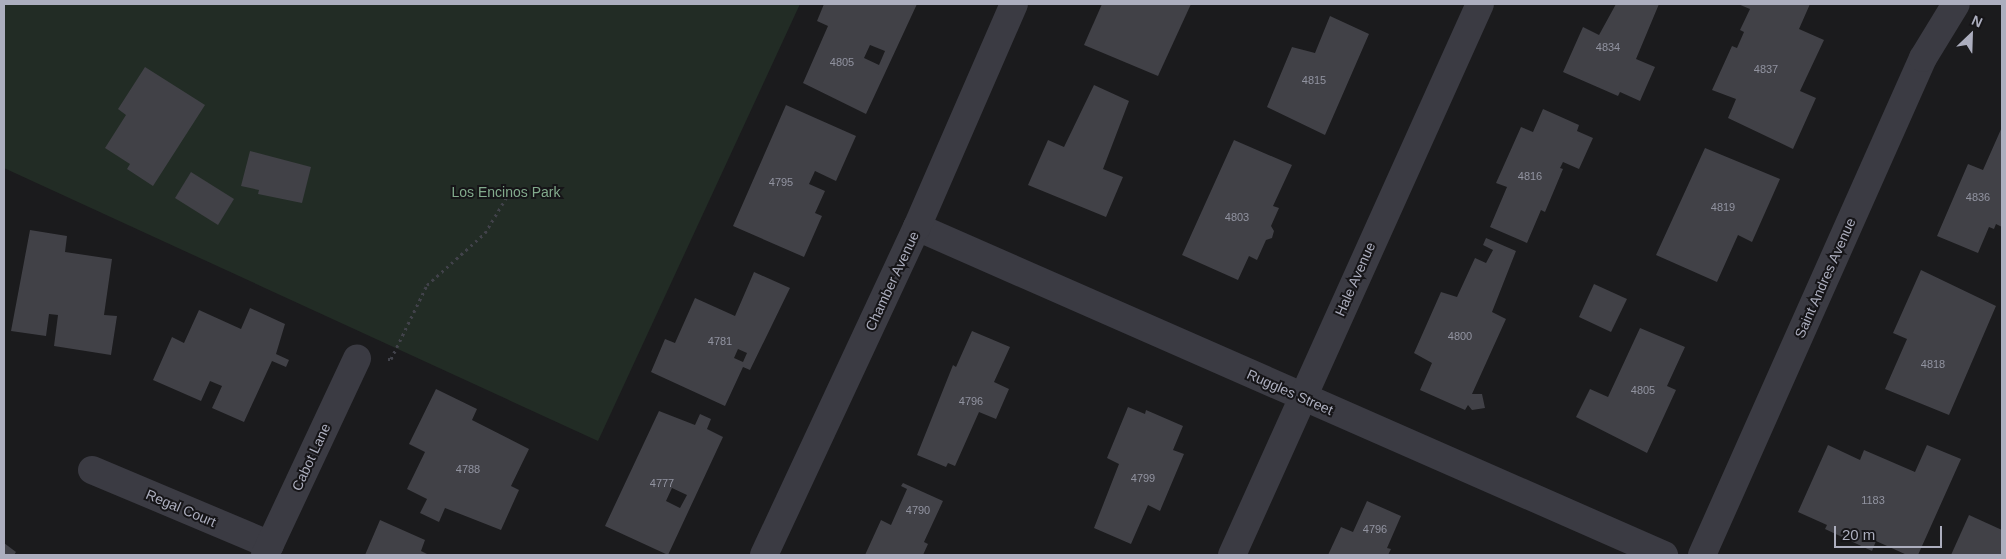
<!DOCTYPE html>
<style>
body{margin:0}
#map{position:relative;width:2006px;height:559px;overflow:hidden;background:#1b1b1d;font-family:Arial,sans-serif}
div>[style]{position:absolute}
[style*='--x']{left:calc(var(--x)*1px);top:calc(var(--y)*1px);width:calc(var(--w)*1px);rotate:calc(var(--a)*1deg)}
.green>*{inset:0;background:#222c25}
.building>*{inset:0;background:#414147}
.path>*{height:3px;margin-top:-1.5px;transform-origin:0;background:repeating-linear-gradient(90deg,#41424a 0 2.5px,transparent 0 6.5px)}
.street>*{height:28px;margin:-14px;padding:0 14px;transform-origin:14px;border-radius:14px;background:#3b3b43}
span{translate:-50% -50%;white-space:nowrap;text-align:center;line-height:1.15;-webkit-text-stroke:4px #161518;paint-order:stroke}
.number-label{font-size:11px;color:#9193a0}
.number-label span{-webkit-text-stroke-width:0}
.park-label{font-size:14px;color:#82aa8c}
.street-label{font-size:14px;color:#acaebe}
.frame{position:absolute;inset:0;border:5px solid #acaebe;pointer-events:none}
.north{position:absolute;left:1946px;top:10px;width:50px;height:50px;-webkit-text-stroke:4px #161518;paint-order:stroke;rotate:24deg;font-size:14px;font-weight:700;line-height:20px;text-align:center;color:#acaebe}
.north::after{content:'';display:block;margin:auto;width:18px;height:22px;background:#acaebe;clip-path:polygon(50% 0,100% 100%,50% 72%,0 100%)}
.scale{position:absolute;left:1834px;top:526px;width:108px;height:22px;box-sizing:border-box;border:2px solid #acaebe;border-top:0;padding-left:6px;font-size:15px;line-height:18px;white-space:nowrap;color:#acaebe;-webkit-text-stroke:4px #161518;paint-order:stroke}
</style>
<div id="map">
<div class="green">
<i style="clip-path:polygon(4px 4px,800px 4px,598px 441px,4px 168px)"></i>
</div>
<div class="building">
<i style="clip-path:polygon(evenodd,824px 4px,917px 4px,866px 114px,803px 83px,828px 26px,817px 21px,824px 4px,870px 45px,885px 51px,879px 65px,864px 58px,870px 45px)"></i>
<i style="clip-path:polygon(1102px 4px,1191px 4px,1158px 76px,1084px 45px)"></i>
<i style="clip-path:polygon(1616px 4px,1659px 4px,1636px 59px,1655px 67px,1640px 101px,1620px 92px,1618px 96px,1563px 72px,1583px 27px,1599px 35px)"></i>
<i style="clip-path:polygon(1738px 4px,1810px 4px,1799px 29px,1824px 40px,1800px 91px,1816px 98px,1793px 149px,1728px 118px,1736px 99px,1712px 90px,1732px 46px,1737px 48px,1744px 32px,1740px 30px,1750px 9px)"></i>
<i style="clip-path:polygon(1330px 16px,1369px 34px,1325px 135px,1267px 107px,1292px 47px,1315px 53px)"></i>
<i style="clip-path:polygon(145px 67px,205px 105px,153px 186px,127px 169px,130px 164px,105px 148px,126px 115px,118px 109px)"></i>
<i style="clip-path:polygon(1094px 85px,1129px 101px,1103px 169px,1123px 177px,1106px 217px,1028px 185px,1048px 140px,1064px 147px)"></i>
<i style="clip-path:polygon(786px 105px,856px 136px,836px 181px,815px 171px,809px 184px,825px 191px,815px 213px,822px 216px,804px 257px,733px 226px)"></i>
<i style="clip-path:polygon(1543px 109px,1579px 125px,1577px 131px,1593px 138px,1579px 169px,1563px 162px,1560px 168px,1563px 169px,1545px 212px,1541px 210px,1527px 243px,1490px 227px,1507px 187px,1496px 183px,1521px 127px,1533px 132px)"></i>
<i style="clip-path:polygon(2002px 127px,2002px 227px,1996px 224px,1994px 229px,1989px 227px,1978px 253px,1937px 236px,1968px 164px,1983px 170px)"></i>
<i style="clip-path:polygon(1234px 140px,1292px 165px,1273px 206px,1279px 208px,1271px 226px,1274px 231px,1272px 238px,1266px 240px,1257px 260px,1249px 256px,1238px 280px,1182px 255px)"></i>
<i style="clip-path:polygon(1705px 148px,1780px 179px,1752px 242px,1738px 235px,1717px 282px,1656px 255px)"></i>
<i style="clip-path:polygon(250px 151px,311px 167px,302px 203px,258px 194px,259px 190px,241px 186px)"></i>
<i style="clip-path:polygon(191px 172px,234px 199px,218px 225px,175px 198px)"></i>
<i style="clip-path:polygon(30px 230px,67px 236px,65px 252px,112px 259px,104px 315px,117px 316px,111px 355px,54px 346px,58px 315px,49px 314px,46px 336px,11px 331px)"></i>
<i style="clip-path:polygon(1486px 238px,1516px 251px,1492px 312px,1506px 319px,1472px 394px,1482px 394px,1485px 408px,1472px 410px,1468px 405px,1465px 410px,1420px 390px,1432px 363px,1414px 353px,1441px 292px,1457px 297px,1475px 258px,1486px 263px,1493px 250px,1483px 245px)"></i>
<i style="clip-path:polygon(1921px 270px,1996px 306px,1949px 415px,1885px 389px,1907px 339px,1893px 333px)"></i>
<i style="clip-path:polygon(evenodd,754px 272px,790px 288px,750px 370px,743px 367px,725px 406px,651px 372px,665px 339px,675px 343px,695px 298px,735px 316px,754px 272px,738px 349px,747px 353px,743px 362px,734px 358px,738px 349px)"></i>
<i style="clip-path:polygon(1594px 284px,1627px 299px,1611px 332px,1579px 317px)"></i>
<i style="clip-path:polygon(250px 308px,285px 324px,276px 354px,289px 360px,286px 367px,272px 361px,244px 422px,212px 408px,222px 386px,210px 381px,201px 401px,153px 380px,172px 337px,184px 343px,199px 310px,241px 329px)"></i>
<i style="clip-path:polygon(1640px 328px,1685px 347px,1667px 386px,1676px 390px,1647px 453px,1576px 417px,1590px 389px,1608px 397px)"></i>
<i style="clip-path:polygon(972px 331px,1010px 347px,994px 382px,1009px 389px,996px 419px,979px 412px,955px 466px,948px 463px,946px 467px,917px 455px,953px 365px,956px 367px)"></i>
<i style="clip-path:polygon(436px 389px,477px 409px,472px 420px,529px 449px,511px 486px,519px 490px,501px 530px,445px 508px,439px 522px,420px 513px,427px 499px,407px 489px,425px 452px,409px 444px)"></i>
<i style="clip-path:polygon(1128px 407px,1145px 414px,1146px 410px,1183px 426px,1173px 450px,1184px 454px,1160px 511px,1148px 505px,1131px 544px,1094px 528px,1119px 464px,1107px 458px)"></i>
<i style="clip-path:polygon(evenodd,659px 411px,695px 425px,700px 414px,711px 419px,707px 429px,723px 437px,668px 555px,605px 526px,659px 411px,672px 488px,687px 495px,680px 508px,666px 501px,672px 488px)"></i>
<i style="clip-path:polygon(1828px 445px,1860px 460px,1864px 450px,1915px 472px,1927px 445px,1961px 459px,1918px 555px,1907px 555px,1876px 541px,1872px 551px,1825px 529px,1827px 525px,1798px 512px)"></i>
<i style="clip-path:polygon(903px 483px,943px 501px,924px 542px,928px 544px,923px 555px,865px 555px,881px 520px,891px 525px,907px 489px,901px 486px)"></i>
<i style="clip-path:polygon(1367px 501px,1401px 516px,1387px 548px,1391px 549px,1388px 555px,1328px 555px,1341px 527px,1353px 532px)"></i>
<i style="clip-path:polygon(1969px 515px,2002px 530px,2002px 555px,1951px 555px)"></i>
<i style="clip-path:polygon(380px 520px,425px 540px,421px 551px,429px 555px,365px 555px)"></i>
<i style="clip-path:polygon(4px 543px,16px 552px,14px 555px,4px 555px)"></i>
</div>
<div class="path">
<i style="--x:388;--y:359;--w:3;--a:0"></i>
<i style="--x:391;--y:359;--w:82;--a:-64.1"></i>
<i style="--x:427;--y:285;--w:78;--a:-41.9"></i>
<i style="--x:485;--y:233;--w:52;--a:-59"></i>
</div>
<div class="street">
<i style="--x:917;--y:227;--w:816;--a:23.71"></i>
<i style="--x:92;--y:470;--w:193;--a:22.8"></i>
<i style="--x:265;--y:555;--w:217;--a:-64.9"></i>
<i style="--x:764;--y:555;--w:362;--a:-65"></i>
<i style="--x:917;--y:227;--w:243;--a:-66.5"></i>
<i style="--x:1232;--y:555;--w:604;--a:-65.77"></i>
<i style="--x:1702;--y:555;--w:544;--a:-66.03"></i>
<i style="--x:1923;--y:58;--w:63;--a:-58.6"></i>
</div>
<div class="number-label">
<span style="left:1608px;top:47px">4834</span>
<span style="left:842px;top:62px">4805</span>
<span style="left:1766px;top:69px">4837</span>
<span style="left:1314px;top:80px">4815</span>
<span style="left:1530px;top:176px">4816</span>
<span style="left:781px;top:182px">4795</span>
<span style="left:1978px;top:197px">4836</span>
<span style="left:1723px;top:207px">4819</span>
<span style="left:1237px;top:217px">4803</span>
<span style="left:1460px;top:336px">4800</span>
<span style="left:720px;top:341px">4781</span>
<span style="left:1933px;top:364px">4818</span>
<span style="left:1643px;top:390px">4805</span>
<span style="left:971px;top:401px">4796</span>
<span style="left:468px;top:469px">4788</span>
<span style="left:1143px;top:478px">4799</span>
<span style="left:662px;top:483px">4777</span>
<span style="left:1873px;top:500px">1183</span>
<span style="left:918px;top:510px">4790</span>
<span style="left:1375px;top:529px">4796</span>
</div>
<div class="park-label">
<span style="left:506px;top:192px">Los Encinos Park</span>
</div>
<div class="street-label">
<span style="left:1825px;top:278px;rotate:-66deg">Saint Andres Avenue</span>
<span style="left:1355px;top:279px;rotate:-66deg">Hale Avenue</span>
<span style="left:892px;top:281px;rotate:-65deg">Chamber Avenue</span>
<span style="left:1290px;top:392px;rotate:24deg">Ruggles Street</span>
<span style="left:311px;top:457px;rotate:-65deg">Cabot Lane</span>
<span style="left:181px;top:508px;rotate:23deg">Regal Court</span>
</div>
<div class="frame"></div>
<div class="north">N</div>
<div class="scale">20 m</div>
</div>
